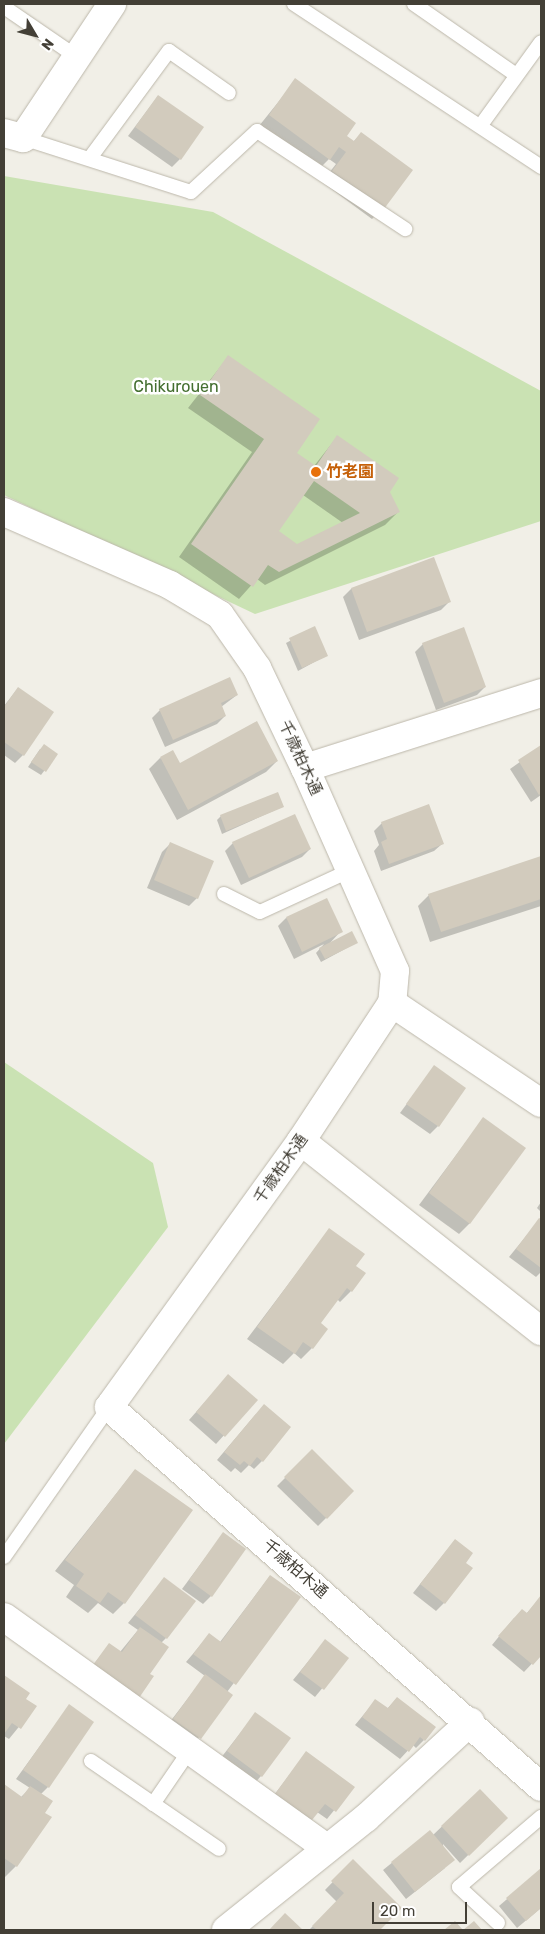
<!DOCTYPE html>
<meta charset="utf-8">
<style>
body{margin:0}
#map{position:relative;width:545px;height:1934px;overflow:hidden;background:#f1efe7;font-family:Rubik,"Noto Sans JP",sans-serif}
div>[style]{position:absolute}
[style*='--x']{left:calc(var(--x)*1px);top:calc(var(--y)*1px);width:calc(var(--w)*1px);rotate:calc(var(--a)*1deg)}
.green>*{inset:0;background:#cae2b3}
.shadow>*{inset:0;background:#0003}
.building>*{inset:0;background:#d2cbbd}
.roads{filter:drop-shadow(0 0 1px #bcb7aa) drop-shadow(0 0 1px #bcb7aa)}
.service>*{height:14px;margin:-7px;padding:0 7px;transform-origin:7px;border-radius:7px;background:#fff}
.minor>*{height:28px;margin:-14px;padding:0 14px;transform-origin:14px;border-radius:14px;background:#fff}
.tertiary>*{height:28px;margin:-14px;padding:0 14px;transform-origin:14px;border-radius:14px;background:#fff}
.dots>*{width:14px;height:14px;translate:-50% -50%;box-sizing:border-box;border:2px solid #fff;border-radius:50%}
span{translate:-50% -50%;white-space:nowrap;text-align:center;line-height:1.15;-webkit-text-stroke:5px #fff;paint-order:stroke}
.park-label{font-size:16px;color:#446f30}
.food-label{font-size:16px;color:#c56008;font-weight:700}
.left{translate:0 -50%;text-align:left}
.street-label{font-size:16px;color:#433f36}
.frame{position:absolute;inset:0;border:5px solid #433f36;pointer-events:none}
.north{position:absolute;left:10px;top:10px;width:50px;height:50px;-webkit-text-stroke:4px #fff;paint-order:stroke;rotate:127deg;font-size:14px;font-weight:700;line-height:20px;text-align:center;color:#433f36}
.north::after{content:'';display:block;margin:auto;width:18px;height:22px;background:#433f36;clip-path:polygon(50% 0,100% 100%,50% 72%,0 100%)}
.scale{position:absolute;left:372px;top:1902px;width:95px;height:22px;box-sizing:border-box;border:2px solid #433f36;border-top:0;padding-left:6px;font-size:15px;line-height:18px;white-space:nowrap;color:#433f36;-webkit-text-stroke:4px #fff;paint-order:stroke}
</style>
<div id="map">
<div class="green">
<i style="clip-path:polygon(4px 176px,213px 212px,541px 391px,541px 521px,255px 614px,4px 495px)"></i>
<i style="clip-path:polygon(4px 1062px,153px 1163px,168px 1227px,4px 1444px)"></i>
</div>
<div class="shadow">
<i style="clip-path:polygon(296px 80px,345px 136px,353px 142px,361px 134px,383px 208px,372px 219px,322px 182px,336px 164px,329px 159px,318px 170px,259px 126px)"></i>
<i style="clip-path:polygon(158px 96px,180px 159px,172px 167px,128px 136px)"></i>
<i style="clip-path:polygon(evenodd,228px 357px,295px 453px,314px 466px,337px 437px,388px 492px,398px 512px,385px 525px,265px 585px,257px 579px,239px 599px,179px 557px,252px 452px,188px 408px,228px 357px,303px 495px,343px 523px,297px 545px,277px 532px,303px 495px)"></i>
<i style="clip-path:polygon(434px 559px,449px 602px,441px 610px,359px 640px,343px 597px,351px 589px)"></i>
<i style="clip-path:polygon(314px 628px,327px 655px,298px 671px,286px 643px)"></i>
<i style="clip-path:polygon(423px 644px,485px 687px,477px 695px,436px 710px,415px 652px)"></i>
<i style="clip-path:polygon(18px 688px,23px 755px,15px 763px,4px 755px,4px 706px)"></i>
<i style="clip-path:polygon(237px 695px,221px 707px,225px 716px,217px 724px,165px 747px,152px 718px,160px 710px)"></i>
<i style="clip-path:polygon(541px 747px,541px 795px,531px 802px,510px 769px)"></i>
<i style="clip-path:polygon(40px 749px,57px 754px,41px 775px,28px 767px)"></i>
<i style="clip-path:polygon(160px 758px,179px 764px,277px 761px,266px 772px,177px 820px,149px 769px)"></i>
<i style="clip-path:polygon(282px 807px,222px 834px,217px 820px,221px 816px)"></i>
<i style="clip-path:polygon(382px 823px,442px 844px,434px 851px,381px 871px,374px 851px,379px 845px,374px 831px)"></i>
<i style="clip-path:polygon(233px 843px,310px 849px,302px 857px,241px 885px,225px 851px)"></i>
<i style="clip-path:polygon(170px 844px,197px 898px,189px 906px,147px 888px,162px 852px)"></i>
<i style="clip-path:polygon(541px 858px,541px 906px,430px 942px,418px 906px,429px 895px)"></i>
<i style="clip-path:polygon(286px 918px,341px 931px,329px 944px,356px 943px,321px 962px,316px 953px,324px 944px,294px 959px,278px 926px)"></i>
<i style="clip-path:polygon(434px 1067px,438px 1126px,430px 1134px,400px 1113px)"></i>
<i style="clip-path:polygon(483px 1119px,470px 1223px,459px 1234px,419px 1205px)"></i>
<i style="clip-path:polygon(541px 1202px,541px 1212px,537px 1208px)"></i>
<i style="clip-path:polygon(540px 1219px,541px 1272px,536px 1277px,509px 1257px)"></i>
<i style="clip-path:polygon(329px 1230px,355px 1266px,351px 1291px,340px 1302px,337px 1299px,319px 1324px,312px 1348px,301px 1359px,294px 1353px,283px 1364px,247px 1339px)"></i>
<i style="clip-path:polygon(221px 1384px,256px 1400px,216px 1444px,189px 1420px)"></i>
<i style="clip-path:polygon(256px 1414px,262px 1461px,254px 1469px,249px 1465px,241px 1473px,235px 1468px,231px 1472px,217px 1460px)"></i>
<i style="clip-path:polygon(312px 1451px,353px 1491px,318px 1526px,277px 1486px)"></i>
<i style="clip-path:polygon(135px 1470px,124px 1603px,113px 1614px,98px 1603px,88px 1613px,66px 1597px,74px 1585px,55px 1571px)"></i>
<i style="clip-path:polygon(223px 1534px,211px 1596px,203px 1604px,182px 1589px)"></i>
<i style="clip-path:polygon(455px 1540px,464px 1564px,444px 1603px,436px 1611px,413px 1593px)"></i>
<i style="clip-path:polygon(270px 1576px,299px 1597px,227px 1692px,232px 1695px,192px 1746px,166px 1727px,205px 1676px,186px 1662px,209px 1635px,220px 1642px)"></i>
<i style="clip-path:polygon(164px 1579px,166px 1638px,161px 1643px,86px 1674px,109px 1645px,120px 1652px,138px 1630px,128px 1623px)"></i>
<i style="clip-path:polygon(541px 1597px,541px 1654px,524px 1672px,492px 1645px,514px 1618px,526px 1614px)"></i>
<i style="clip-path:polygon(325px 1641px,347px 1658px,315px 1697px,293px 1680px)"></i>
<i style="clip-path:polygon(4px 1677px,28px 1694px,24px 1699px,35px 1707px,9px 1739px,4px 1736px)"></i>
<i style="clip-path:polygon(397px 1698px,424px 1740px,416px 1748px,413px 1745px,400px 1759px,355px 1725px,375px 1701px,387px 1709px)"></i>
<i style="clip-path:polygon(69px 1706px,48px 1787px,41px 1794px,43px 1813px,16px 1866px,5px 1877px,4px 1786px,21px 1797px,30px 1788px,16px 1779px)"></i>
<i style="clip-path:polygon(256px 1713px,261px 1776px,254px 1784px,220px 1759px)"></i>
<i style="clip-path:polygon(306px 1753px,353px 1787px,327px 1819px,317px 1812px,303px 1828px,268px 1803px)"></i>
<i style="clip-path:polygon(480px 1790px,506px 1818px,460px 1863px,443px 1844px,445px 1868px,406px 1899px,383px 1870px,430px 1832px,433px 1835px)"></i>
<i style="clip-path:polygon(353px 1861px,401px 1908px,378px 1930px,309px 1930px,337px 1902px,325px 1890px)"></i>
<i style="clip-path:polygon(541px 1870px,541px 1908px,517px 1928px,499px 1906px)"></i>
</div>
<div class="building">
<i style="clip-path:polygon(295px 78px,356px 123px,347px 136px,354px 141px,361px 132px,413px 170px,384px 209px,332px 171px,346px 152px,339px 147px,330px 160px,269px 115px)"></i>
<i style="clip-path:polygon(158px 95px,204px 127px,181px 160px,135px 127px)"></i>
<i style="clip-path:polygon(evenodd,228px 355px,320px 419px,297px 453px,316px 466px,337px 435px,399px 478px,390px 492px,400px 512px,279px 572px,268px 565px,253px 587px,191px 544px,264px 439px,200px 395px,228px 355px,314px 481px,360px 513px,297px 544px,279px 531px,314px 481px)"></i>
<i style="clip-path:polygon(434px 557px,451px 602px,367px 632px,351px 588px)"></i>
<i style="clip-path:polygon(315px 626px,328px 656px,302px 668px,289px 638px)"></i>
<i style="clip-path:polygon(464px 627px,486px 687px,444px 703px,422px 643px)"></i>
<i style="clip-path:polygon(230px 677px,238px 695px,221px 703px,226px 716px,173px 740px,159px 709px)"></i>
<i style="clip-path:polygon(18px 687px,54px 712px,24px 756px,4px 742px,4px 707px)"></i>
<i style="clip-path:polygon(257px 721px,278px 761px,188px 810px,160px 757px,173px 750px,180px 763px)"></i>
<i style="clip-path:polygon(44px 744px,58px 754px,46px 772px,31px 762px)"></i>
<i style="clip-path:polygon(541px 745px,541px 793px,539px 795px,518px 760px)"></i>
<i style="clip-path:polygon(278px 792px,284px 807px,226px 831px,220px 815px)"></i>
<i style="clip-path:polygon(429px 804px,444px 844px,389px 864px,381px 842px,387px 839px,381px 822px)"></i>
<i style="clip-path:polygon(295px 814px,311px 849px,249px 878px,232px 842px)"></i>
<i style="clip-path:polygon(170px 842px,214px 861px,198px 899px,154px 880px)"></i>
<i style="clip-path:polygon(541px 856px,541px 899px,441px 932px,428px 894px)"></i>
<i style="clip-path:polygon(327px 898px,343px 932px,302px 952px,286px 917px)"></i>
<i style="clip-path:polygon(352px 931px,358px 943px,325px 959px,319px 948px)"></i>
<i style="clip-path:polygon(434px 1065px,466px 1088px,439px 1127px,406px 1104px)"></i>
<i style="clip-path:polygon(483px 1117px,526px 1148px,470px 1224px,429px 1193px)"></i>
<i style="clip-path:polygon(539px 1218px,541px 1219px,541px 1268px,516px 1249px)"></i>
<i style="clip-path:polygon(329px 1228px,365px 1254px,356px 1266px,366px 1273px,352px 1292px,347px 1288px,321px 1323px,328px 1329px,313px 1349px,303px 1342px,295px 1354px,257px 1327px)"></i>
<i style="clip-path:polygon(228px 1374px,258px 1400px,225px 1437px,196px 1412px)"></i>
<i style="clip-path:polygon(264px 1404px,291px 1427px,263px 1462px,257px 1457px,250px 1466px,244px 1461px,240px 1465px,224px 1452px)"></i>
<i style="clip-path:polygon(312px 1449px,354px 1491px,327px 1519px,284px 1477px)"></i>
<i style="clip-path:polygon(135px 1469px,193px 1510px,125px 1604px,108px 1592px,100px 1603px,76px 1586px,84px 1574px,65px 1560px)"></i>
<i style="clip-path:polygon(223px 1532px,246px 1549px,212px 1597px,189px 1580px)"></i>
<i style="clip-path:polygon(455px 1539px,473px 1553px,466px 1563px,473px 1568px,445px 1604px,420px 1584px)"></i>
<i style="clip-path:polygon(270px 1575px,301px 1597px,236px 1685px,193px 1654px,209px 1633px,221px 1642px)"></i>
<i style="clip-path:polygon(164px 1577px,196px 1601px,167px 1639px,135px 1615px)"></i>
<i style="clip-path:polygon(541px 1595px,541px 1656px,533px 1665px,498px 1636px,522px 1609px,527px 1613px)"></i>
<i style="clip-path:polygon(140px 1627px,169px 1647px,150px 1674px,154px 1676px,139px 1698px,93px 1665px,109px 1643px,122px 1652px)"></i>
<i style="clip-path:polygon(325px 1639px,349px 1658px,324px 1690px,300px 1672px)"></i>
<i style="clip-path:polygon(205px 1674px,233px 1695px,201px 1739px,173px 1719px)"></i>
<i style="clip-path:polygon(4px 1675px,30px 1693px,26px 1699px,37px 1706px,21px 1729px,12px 1723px,4px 1734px)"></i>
<i style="clip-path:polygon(397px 1697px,436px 1727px,425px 1741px,420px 1737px,409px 1752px,362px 1717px,375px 1699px,388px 1708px)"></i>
<i style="clip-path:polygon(69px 1704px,94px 1722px,49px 1788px,23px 1770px)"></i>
<i style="clip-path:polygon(255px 1712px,291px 1738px,262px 1777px,227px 1751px)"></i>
<i style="clip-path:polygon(306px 1751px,355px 1787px,336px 1812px,325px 1804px,312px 1820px,275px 1794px)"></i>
<i style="clip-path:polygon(4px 1784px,22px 1797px,30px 1786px,53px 1801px,45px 1813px,52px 1817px,17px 1867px,4px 1858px)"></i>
<i style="clip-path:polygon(480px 1789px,508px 1818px,469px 1856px,441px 1826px)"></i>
<i style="clip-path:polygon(430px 1830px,455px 1860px,415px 1892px,391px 1862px)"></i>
<i style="clip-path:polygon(353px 1859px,402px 1908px,380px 1930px,317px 1930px,312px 1926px,344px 1893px,331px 1881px)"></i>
<i style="clip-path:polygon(541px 1868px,541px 1908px,526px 1921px,506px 1898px)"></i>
<i style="clip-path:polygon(285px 1913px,303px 1930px,269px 1930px)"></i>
<i style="clip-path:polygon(455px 1921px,463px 1930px,474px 1921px,482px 1930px,444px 1930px)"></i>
</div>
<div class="roads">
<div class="service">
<i style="--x:294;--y:4;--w:296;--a:33.4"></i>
<i style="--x:414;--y:4;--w:124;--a:34.8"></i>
<i style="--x:4;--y:7;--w:88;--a:34.4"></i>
<i style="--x:481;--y:125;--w:102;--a:-54.1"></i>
<i style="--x:23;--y:138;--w:176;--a:17.8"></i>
<i style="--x:191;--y:192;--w:90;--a:-42.7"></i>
<i style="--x:257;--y:131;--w:178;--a:33.5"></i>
<i style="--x:90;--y:158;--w:133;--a:-53.6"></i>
<i style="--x:169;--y:51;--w:73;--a:35"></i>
<i style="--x:224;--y:894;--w:40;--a:26.6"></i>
<i style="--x:260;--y:912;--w:100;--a:-24.8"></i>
<i style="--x:4;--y:1557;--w:183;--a:-55"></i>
<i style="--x:91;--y:1761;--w:155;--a:34.5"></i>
<i style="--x:153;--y:1804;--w:65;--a:-55.6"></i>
<i style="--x:498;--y:1923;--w:53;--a:-137.3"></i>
<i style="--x:459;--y:1887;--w:108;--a:-40.5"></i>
</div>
<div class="minor">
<i style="--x:4;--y:133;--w:20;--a:15"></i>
<i style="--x:23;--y:138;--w:161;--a:-56.4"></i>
<i style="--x:305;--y:768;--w:248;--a:-17.6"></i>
<i style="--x:392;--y:1003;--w:179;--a:33.9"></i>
<i style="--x:301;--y:1141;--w:306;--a:38.4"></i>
<i style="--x:4;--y:1617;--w:397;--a:35.6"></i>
<i style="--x:226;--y:1930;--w:179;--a:-38.7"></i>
<i style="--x:366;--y:1818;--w:142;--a:-42.7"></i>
</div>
<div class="tertiary">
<i style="--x:4;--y:512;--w:181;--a:23.7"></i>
<i style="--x:170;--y:585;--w:58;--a:31"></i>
<i style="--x:220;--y:615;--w:65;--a:55.1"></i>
<i style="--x:257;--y:668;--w:111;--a:64.4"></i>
<i style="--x:305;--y:768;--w:222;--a:66.1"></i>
<i style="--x:395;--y:971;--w:32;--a:95"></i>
<i style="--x:392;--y:1003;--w:165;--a:123.4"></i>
<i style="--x:301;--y:1141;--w:328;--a:125.8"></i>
<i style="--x:109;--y:1407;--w:575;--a:41.34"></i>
</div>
</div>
<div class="dots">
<i style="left:316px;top:472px;background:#e8710a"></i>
</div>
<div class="park-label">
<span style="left:176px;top:387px">Chikurouen</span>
</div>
<div class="food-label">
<span class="left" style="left:326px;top:472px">竹老園</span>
</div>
<div class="street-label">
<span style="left:300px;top:758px;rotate:65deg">千歳柏木通</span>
<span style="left:281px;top:1169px;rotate:-55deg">千歳柏木通</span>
<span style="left:295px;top:1569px;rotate:41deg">千歳柏木通</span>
</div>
<div class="frame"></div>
<div class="north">N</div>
<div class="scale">20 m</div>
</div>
